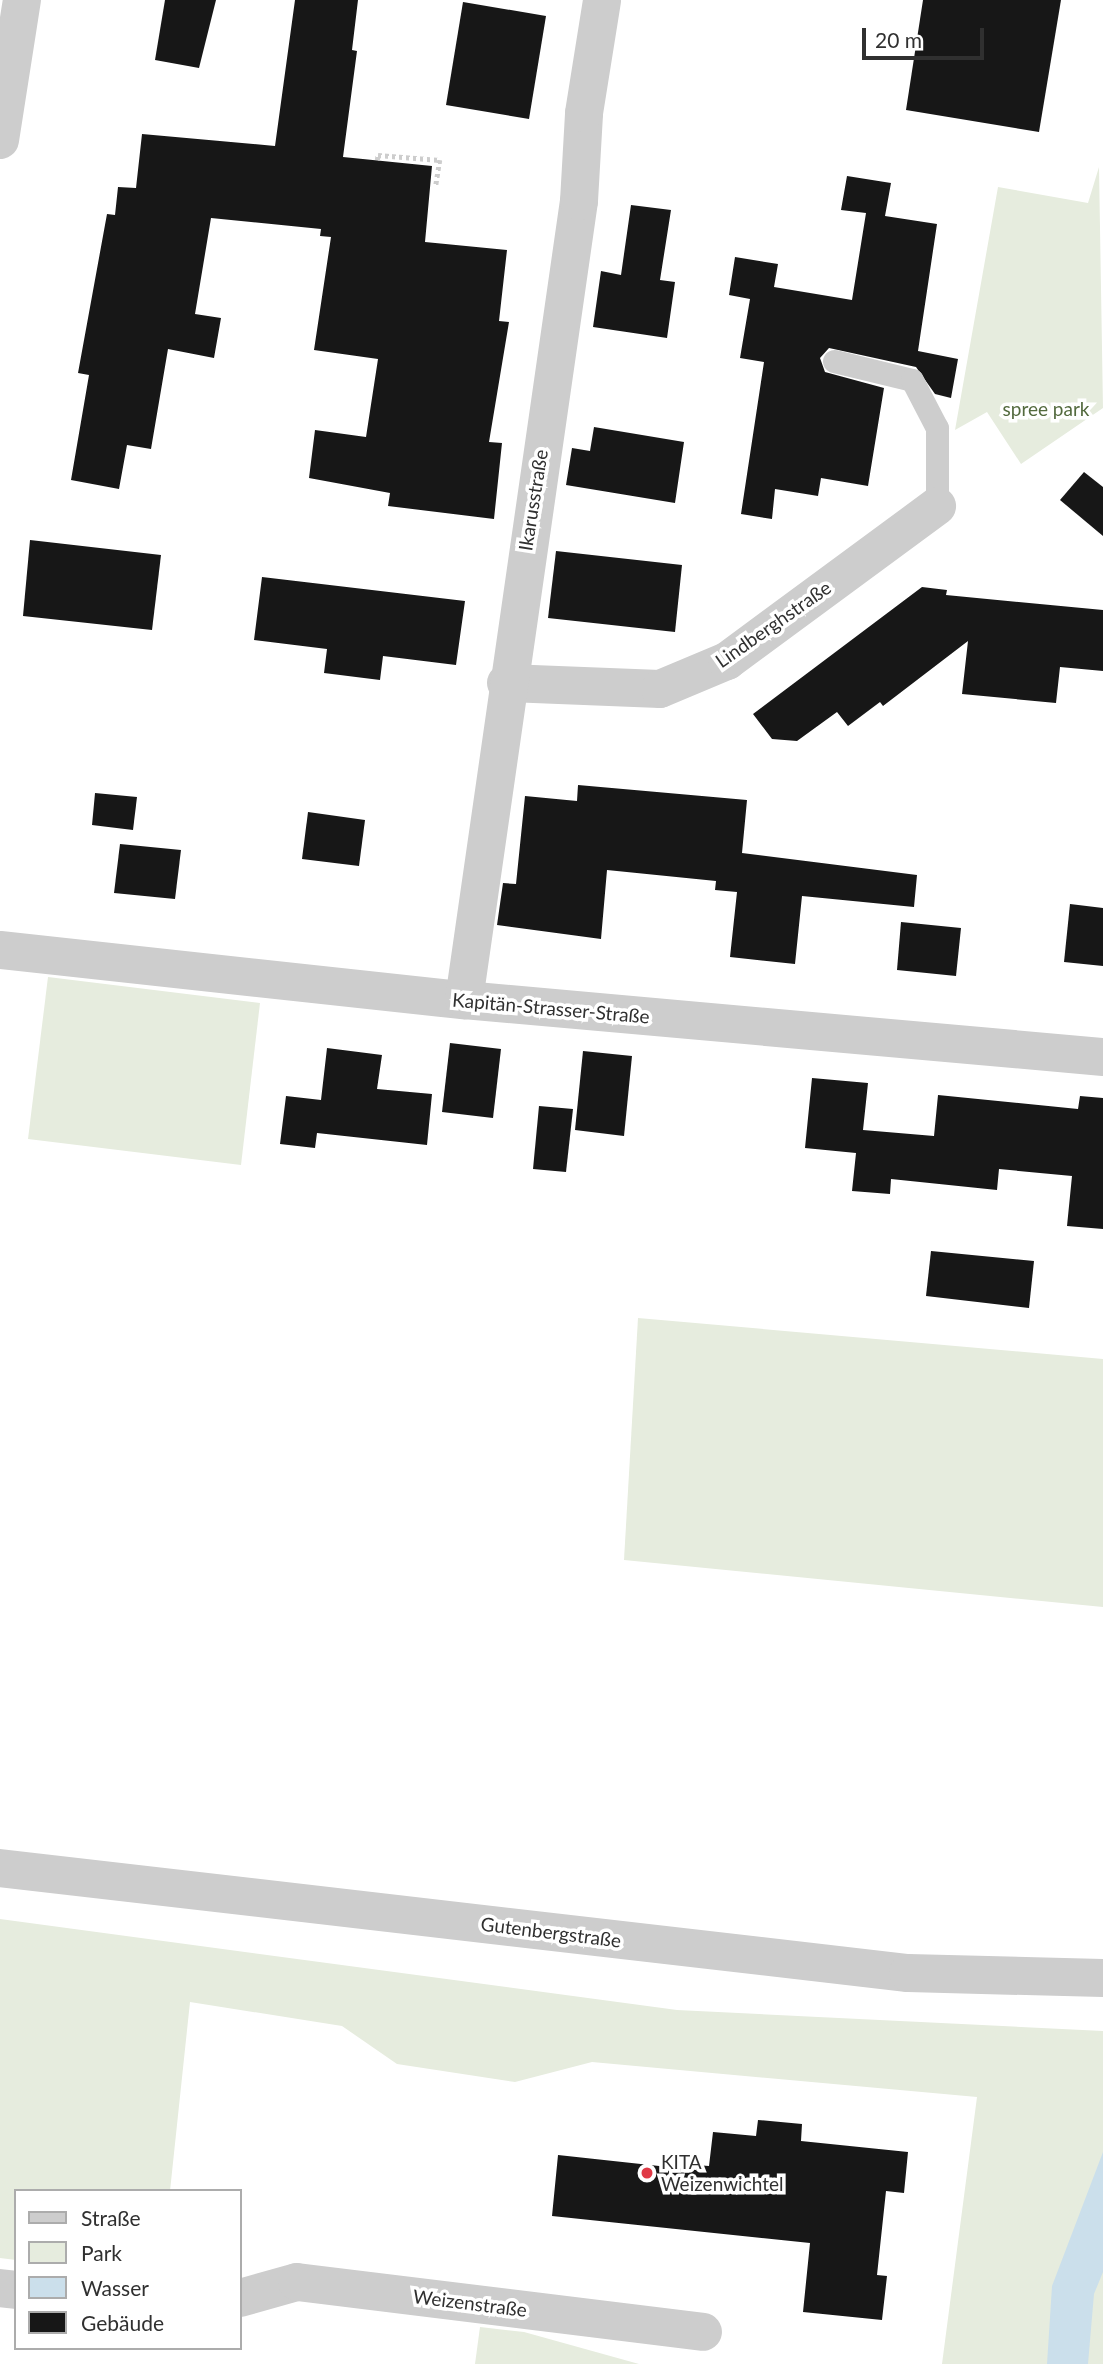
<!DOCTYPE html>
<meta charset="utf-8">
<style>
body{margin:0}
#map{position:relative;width:1103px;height:2364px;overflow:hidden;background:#fff;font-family:Lato,sans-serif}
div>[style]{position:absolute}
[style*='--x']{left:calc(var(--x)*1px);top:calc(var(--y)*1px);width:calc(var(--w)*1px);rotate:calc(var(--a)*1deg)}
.green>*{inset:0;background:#e6ecde}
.water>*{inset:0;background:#cbdfeb}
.building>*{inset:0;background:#171717}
.path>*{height:4.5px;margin-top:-2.25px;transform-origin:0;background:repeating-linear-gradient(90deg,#cdcdcd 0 3.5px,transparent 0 7px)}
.service>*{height:23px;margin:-11.5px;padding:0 11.5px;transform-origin:11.5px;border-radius:11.5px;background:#cdcdcd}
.minor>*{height:38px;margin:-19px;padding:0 19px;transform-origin:19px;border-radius:19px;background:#cdcdcd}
.dots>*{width:19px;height:19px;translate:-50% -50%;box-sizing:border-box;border:4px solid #fff;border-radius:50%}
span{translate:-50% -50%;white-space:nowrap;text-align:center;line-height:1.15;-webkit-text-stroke:7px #fff;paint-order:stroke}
.park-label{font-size:19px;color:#536a3e}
.street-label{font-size:19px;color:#303030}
.poi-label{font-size:19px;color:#303030}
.left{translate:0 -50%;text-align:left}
.legend{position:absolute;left:14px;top:2189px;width:228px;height:161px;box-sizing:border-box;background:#fff;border:2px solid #acacac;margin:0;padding:9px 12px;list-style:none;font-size:21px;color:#303030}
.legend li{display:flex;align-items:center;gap:14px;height:35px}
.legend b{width:35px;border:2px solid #acacac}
.scale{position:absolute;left:862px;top:28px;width:122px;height:32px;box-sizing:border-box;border:4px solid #303030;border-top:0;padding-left:9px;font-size:21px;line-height:24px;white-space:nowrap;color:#303030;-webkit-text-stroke:5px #fff;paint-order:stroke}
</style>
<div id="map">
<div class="green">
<i style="clip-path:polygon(1099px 167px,1103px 408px,1021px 464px,987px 412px,955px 430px,998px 187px,1088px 203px)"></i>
<i style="clip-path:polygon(48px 977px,260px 1003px,241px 1165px,28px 1139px)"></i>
<i style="clip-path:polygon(638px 1318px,1103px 1359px,1103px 1607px,624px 1560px)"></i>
<i style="clip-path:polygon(0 1919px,677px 2010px,1103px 2031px,1103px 2364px,942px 2364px,977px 2097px,592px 2062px,515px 2082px,397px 2064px,342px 2026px,190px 2002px,170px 2191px,16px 2191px,16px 2260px,0 2258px)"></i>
<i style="clip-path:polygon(480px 2327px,524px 2332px,639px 2364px,475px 2364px)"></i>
</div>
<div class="water">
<i style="clip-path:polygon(1103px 2152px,1103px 2272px,1094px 2294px,1088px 2364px,1047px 2364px,1052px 2286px)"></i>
</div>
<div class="building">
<i style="clip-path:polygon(165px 0,216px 0,199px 68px,155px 60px)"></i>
<i style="clip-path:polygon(295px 0,358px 0,352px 50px,357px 51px,343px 157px,432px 166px,425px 242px,507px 250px,499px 321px,509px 322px,489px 442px,502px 443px,494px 519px,388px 506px,390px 493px,309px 478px,315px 430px,366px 437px,378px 359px,314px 350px,331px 237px,320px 236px,321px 229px,211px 218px,195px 314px,221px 318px,214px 358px,168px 349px,151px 449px,127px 445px,119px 489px,71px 480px,89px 375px,78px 373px,107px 214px,115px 215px,118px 187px,136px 188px,142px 134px,275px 146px)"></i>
<i style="clip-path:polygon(923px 0,1061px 0,1039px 132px,906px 110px)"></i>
<i style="clip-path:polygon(463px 2px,546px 16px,529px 119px,446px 105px)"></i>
<i style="clip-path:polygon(847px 176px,891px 183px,885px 216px,937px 224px,918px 351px,958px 359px,951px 398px,935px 394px,916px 367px,829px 348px,820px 358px,825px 372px,884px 388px,868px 486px,821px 478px,818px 496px,775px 489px,772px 519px,741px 514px,764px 362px,740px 358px,750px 299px,729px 295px,735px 257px,778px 264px,774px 287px,852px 300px,866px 213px,841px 210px)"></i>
<i style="clip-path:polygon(631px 205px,671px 210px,660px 280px,675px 282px,667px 338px,593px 327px,601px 271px,621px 275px)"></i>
<i style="clip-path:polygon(594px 427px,684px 442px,675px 503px,566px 485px,572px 448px,590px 451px)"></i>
<i style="clip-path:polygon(1084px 472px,1103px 487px,1103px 536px,1060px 500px)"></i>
<i style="clip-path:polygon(30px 540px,161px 555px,152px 630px,23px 616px)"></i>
<i style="clip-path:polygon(556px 551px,682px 565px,675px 632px,548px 618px)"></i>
<i style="clip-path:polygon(262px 577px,465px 601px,456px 665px,383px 656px,380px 680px,324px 673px,327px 649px,254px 640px)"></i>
<i style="clip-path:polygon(922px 587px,947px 590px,946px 595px,1103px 610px,1103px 671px,1060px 667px,1056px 703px,962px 694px,968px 641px,883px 706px,880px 702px,848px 726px,837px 712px,797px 741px,772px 739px,753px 714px)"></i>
<i style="clip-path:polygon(578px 785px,747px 800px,742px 853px,917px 875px,914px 907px,802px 896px,795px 964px,730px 957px,737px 892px,715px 890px,716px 881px,607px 870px,601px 939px,497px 925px,503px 883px,516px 884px,525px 796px,577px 801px)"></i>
<i style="clip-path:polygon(95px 793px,137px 797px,133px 830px,92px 825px)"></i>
<i style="clip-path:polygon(308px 812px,365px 820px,359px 866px,302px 859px)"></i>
<i style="clip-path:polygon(120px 844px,181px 850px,175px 899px,114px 893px)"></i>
<i style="clip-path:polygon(1070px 904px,1103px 908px,1103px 966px,1064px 962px)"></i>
<i style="clip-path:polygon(901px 922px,961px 928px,956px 976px,897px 970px)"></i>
<i style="clip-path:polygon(450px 1043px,501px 1049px,493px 1118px,442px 1112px)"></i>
<i style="clip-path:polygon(327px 1048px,382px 1055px,377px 1089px,432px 1094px,427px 1145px,317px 1133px,315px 1148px,280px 1144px,286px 1096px,321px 1100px)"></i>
<i style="clip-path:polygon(583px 1051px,632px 1056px,624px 1136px,575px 1130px)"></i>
<i style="clip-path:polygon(812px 1078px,868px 1083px,863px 1130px,934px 1136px,938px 1095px,1078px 1109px,1080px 1096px,1103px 1098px,1103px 1229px,1067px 1226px,1072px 1176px,999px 1169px,997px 1190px,891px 1179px,890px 1194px,852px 1191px,856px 1153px,805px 1148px)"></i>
<i style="clip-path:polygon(539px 1106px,573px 1109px,566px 1172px,533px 1169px)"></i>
<i style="clip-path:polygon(931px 1251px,1034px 1261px,1029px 1308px,926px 1296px)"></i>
<i style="clip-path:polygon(758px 2120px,802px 2124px,801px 2141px,908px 2152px,904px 2193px,886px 2191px,877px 2275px,887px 2276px,882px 2320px,803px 2312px,810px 2243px,552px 2216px,558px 2155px,696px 2170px,696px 2165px,709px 2166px,713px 2132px,756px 2136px)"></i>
</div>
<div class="path">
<i style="--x:377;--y:160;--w:5;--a:-79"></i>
<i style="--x:378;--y:155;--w:62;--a:4.6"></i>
<i style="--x:440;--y:160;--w:25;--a:99"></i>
</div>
<div class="service">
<i style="--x:834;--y:361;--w:80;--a:13.7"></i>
<i style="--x:912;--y:380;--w:54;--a:62.5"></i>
<i style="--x:937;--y:428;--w:78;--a:90"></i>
</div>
<div class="minor">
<i style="--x:0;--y:140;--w:142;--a:-81.1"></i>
<i style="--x:506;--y:683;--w:154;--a:2.2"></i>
<i style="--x:660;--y:689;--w:73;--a:-22.7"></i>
<i style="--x:727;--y:661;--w:261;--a:-36.4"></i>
<i style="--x:0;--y:950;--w:467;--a:6.2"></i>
<i style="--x:464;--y:1000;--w:642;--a:5.1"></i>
<i style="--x:464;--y:1000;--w:807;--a:-81.81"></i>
<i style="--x:579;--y:201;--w:88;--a:-86.7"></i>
<i style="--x:584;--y:113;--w:114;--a:-80.9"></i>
<i style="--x:0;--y:1868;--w:914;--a:6.6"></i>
<i style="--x:908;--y:1973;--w:195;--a:1.5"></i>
<i style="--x:0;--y:2288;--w:16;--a:7"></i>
<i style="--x:240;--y:2298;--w:59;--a:-15.7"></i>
<i style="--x:297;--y:2282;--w:409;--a:7"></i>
</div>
<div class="dots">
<i style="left:647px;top:2173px;background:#e03946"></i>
</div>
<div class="park-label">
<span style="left:1046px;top:409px">spree park</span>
</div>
<div class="street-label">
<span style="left:533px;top:500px;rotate:-81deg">Ikarusstraße</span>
<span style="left:773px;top:624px;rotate:-35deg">Lindberghstraße</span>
<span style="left:551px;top:1008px;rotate:5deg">Kapitän-Strasser-Straße</span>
<span style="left:551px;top:1932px;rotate:7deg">Gutenbergstraße</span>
<span style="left:470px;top:2303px;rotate:7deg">Weizenstraße</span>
</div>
<div class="poi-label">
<span class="left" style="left:661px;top:2173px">KITA<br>Weizenwichtel</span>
</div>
<ul class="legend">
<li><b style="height:9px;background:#cdcdcd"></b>Straße</li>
<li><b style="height:19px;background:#e6ecde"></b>Park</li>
<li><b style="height:19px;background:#cbdfeb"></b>Wasser</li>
<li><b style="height:19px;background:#171717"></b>Gebäude</li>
</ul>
<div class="scale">20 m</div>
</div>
